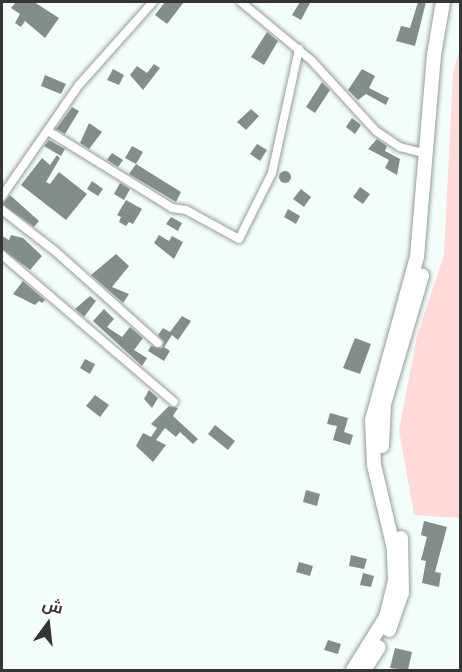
<!DOCTYPE html>
<meta charset="utf-8">
<style>
body{margin:0}
#map{position:relative;width:462px;height:672px;overflow:hidden;background:#f5fdfa;font-family:Spectral,Cairo,serif}
div>[style]{position:absolute}
[style*='--x']{left:calc(var(--x)*1px);top:calc(var(--y)*1px);width:calc(var(--w)*1px);rotate:calc(var(--a)*1deg)}
.green>*{inset:0;background:#fedadb}
.building>*{inset:0;background:#858d8a}
.round{border-radius:50%}
.roads{filter:drop-shadow(0 0 2px #949c99) drop-shadow(0 0 2px #949c99)}
.minor>*{height:8px;margin:-4px;padding:0 4px;transform-origin:4px;border-radius:4px;background:#fff}
.trunk>*{height:14px;margin:-7px;padding:0 7px;transform-origin:7px;border-radius:7px;background:#fff}
span{translate:-50% -50%;white-space:nowrap;text-align:center;line-height:1.15;-webkit-text-stroke:4.5px #fff;paint-order:stroke}
.frame{position:absolute;inset:0;border:3px solid #333635;pointer-events:none}
.north{position:absolute;left:18px;top:594px;width:60px;height:60px;-webkit-text-stroke:4px #fff;paint-order:stroke;rotate:15deg;font-size:16px;font-weight:700;line-height:24px;text-align:center;color:#333635}
.north::after{content:'';display:block;margin:auto;width:21px;height:27px;background:#333635;clip-path:polygon(50% 0,100% 100%,50% 72%,0 100%)}
</style>
<div id="map">
<div class="green">
<i style="clip-path:polygon(460px 47px,460px 518px,414px 515px,399px 430px,417px 336px,444px 255px,453px 74px)"></i>
</div>
<div class="building">
<i style="clip-path:polygon(16px 2px,34px 2px,59px 18px,45px 38px,25px 21px,21px 27px,15px 23px,20px 14px,11px 8px)"></i>
<i style="clip-path:polygon(165px 2px,184px 2px,167px 24px,155px 15px)"></i>
<i style="clip-path:polygon(300px 2px,310px 3px,301px 20px,292px 15px)"></i>
<i style="clip-path:polygon(418px 2px,426px 2px,415px 46px,396px 41px,401px 26px,410px 28px)"></i>
<i style="clip-path:polygon(267px 32px,278px 41px,264px 65px,251px 57px)"></i>
<i style="clip-path:polygon(154px 64px,160px 68px,143px 90px,130px 75px,137px 66px,147px 73px)"></i>
<i style="clip-path:polygon(113px 69px,124px 75px,119px 85px,107px 80px)"></i>
<i style="clip-path:polygon(362px 69px,375px 76px,369px 88px,389px 98px,386px 105px,366px 94px,358px 100px,348px 90px)"></i>
<i style="clip-path:polygon(45px 75px,66px 84px,61px 94px,41px 86px)"></i>
<i style="clip-path:polygon(322px 82px,330px 90px,315px 113px,306px 107px)"></i>
<i style="clip-path:polygon(72px 107px,79px 111px,65px 134px,56px 129px)"></i>
<i style="clip-path:polygon(251px 109px,259px 116px,246px 130px,237px 122px)"></i>
<i style="clip-path:polygon(352px 118px,361px 125px,355px 134px,346px 127px)"></i>
<i style="clip-path:polygon(89px 123px,102px 132px,89px 149px,80px 143px)"></i>
<i style="clip-path:polygon(377px 139px,387px 146px,385px 151px,400px 159px,397px 175px,385px 168px,389px 160px,368px 149px)"></i>
<i style="clip-path:polygon(49px 140px,65px 149px,61px 156px,44px 146px)"></i>
<i style="clip-path:polygon(257px 144px,267px 150px,260px 161px,250px 154px)"></i>
<i style="clip-path:polygon(132px 146px,143px 152px,136px 164px,125px 158px)"></i>
<i style="clip-path:polygon(112px 153px,123px 160px,118px 167px,107px 160px)"></i>
<i style="clip-path:polygon(57px 155px,60px 158px,46px 182px,50px 184px,59px 172px,87px 194px,66px 220px,21px 185px,42px 158px,50px 165px)"></i>
<i style="clip-path:polygon(136px 164px,181px 192px,176px 202px,129px 174px)"></i>
<i class="round" style="left:279px;top:171px;width:12px;height:12px"></i>
<i style="clip-path:polygon(92px 181px,103px 189px,98px 196px,87px 189px)"></i>
<i style="clip-path:polygon(120px 183px,130px 189px,124px 200px,114px 194px)"></i>
<i style="clip-path:polygon(360px 187px,370px 194px,363px 204px,353px 197px)"></i>
<i style="clip-path:polygon(301px 189px,311px 197px,304px 207px,293px 199px)"></i>
<i style="clip-path:polygon(10px 195px,39px 221px,34px 227px,2px 204px)"></i>
<i style="clip-path:polygon(126px 200px,142px 209px,133px 224px,129px 222px,126px 226px,119px 222px,121px 217px,117px 215px)"></i>
<i style="clip-path:polygon(288px 209px,300px 216px,296px 224px,284px 217px)"></i>
<i style="clip-path:polygon(171px 217px,182px 223px,178px 231px,166px 224px)"></i>
<i style="clip-path:polygon(11px 235px,23px 238px,42px 256px,30px 270px,2px 249px,2px 236px,9px 240px)"></i>
<i style="clip-path:polygon(159px 235px,169px 241px,172px 236px,183px 242px,174px 259px,154px 243px)"></i>
<i style="clip-path:polygon(116px 254px,129px 266px,112px 287px,129px 294px,123px 303px,91px 275px)"></i>
<i style="clip-path:polygon(23px 281px,45px 300px,42px 303px,39px 301px,35px 305px,13px 294px)"></i>
<i style="clip-path:polygon(90px 296px,96px 301px,84px 317px,75px 309px)"></i>
<i style="clip-path:polygon(104px 309px,114px 319px,107px 327px,122px 337px,130px 327px,143px 338px,134px 350px,147px 358px,142px 366px,93px 321px)"></i>
<i style="clip-path:polygon(182px 316px,191px 321px,178px 340px,172px 335px,164px 347px,170px 351px,164px 361px,148px 351px,151px 346px,162px 348px,164px 342px,158px 335px,163px 328px,170px 332px)"></i>
<i style="clip-path:polygon(355px 338px,371px 344px,360px 374px,343px 368px)"></i>
<i style="clip-path:polygon(85px 359px,95px 364px,90px 374px,80px 368px)"></i>
<i style="clip-path:polygon(149px 390px,158px 398px,152px 408px,144px 399px)"></i>
<i style="clip-path:polygon(95px 395px,109px 405px,100px 417px,86px 406px)"></i>
<i style="clip-path:polygon(169px 406px,178px 408px,173px 416px,198px 439px,193px 444px,180px 432px,176px 437px,165px 428px,156px 440px,166px 445px,153px 462px,136px 446px,143px 433px,151px 437px,157px 428px,151px 424px)"></i>
<i style="clip-path:polygon(330px 413px,348px 418px,344px 432px,353px 435px,350px 445px,333px 440px,337px 426px,327px 424px)"></i>
<i style="clip-path:polygon(215px 425px,235px 441px,228px 450px,208px 434px)"></i>
<i style="clip-path:polygon(306px 490px,320px 494px,317px 506px,303px 502px)"></i>
<i style="clip-path:polygon(424px 521px,447px 527px,435px 572px,441px 573px,439px 587px,422px 583px,426px 561px,421px 560px,427px 537px,421px 535px)"></i>
<i style="clip-path:polygon(351px 555px,367px 559px,364px 569px,349px 566px)"></i>
<i style="clip-path:polygon(299px 562px,313px 566px,310px 576px,296px 572px)"></i>
<i style="clip-path:polygon(363px 573px,374px 576px,371px 587px,360px 585px)"></i>
<i style="clip-path:polygon(328px 640px,341px 644px,338px 654px,324px 650px)"></i>
<i style="clip-path:polygon(395px 648px,412px 652px,408px 670px,390px 668px)"></i>
</div>
<div class="roads">
<div class="minor">
<i style="--x:241;--y:2;--w:92;--a:39.7"></i>
<i style="--x:312;--y:61;--w:95;--a:47.6"></i>
<i style="--x:376;--y:131;--w:29;--a:34"></i>
<i style="--x:400;--y:147;--w:27;--a:15"></i>
<i style="--x:48;--y:131;--w:146;--a:31.8"></i>
<i style="--x:172;--y:208;--w:14;--a:8"></i>
<i style="--x:186;--y:210;--w:60;--a:28.7"></i>
<i style="--x:239;--y:239;--w:74;--a:-63.4"></i>
<i style="--x:272;--y:173;--w:127;--a:-77.7"></i>
<i style="--x:2;--y:196;--w:135;--a:-55.3"></i>
<i style="--x:79;--y:85;--w:111;--a:-48.3"></i>
<i style="--x:2;--y:210;--w:67;--a:37.7"></i>
<i style="--x:55;--y:251;--w:138;--a:41.8"></i>
<i style="--x:2;--y:255;--w:226;--a:40.5"></i>
</div>
<div class="trunk">
<i style="--x:382;--y:446;--w:42;--a:-87.3"></i>
<i style="--x:384;--y:404;--w:134;--a:-73.5"></i>
<i style="--x:389;--y:630;--w:39;--a:-71"></i>
<i style="--x:402;--y:593;--w:55;--a:-91"></i>
<i style="--x:353;--y:670;--w:62;--a:-58.1"></i>
<i style="--x:386;--y:617;--w:36;--a:-76"></i>
<i style="--x:395;--y:582;--w:33;--a:-92"></i>
<i style="--x:394;--y:549;--w:86;--a:-103.4"></i>
<i style="--x:374;--y:465;--w:45;--a:-92.5"></i>
<i style="--x:372;--y:420;--w:169;--a:-74.6"></i>
<i style="--x:417;--y:257;--w:203;--a:-85.2"></i>
<i style="--x:434;--y:55;--w:54;--a:-80.4"></i>
<i style="--x:364;--y:670;--w:27;--a:-57"></i>
</div>
</div>
<div class="frame"></div>
<div class="north">ش</div>
</div>
